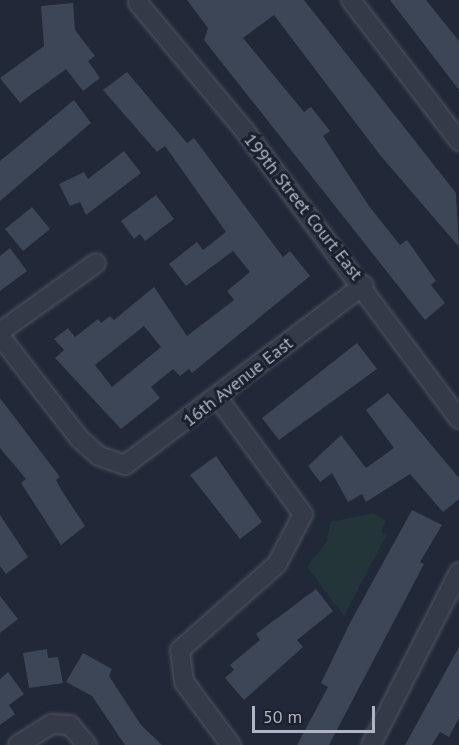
<!DOCTYPE html>
<style>
body{margin:0}
#map{position:relative;width:459px;height:745px;overflow:hidden;background:#212837;font-family:"PT Sans",sans-serif}
div>[style]{position:absolute}
[style*='--x']{left:calc(var(--x)*1px);top:calc(var(--y)*1px);width:calc(var(--w)*1px);rotate:calc(var(--a)*1deg)}
.green>*{inset:0;background:#243539}
.building>*{inset:0;background:#3d4657}
.roads{filter:drop-shadow(0 0 2px #4f5562) drop-shadow(0 0 2px #4f5562)}
.street>*{height:18px;margin:-9px;padding:0 9px;transform-origin:9px;border-radius:9px;background:#353a48}
span{translate:-50% -50%;white-space:nowrap;text-align:center;line-height:1.15;-webkit-text-stroke:6px #1a202c;paint-order:stroke}
.street-label{font-size:18px;color:#afb5c4}
.scale{position:absolute;left:252px;top:706px;width:123px;height:27px;box-sizing:border-box;border:3px solid #afb5c4;border-top:0;padding-left:8px;font-size:18px;line-height:21px;white-space:nowrap;color:#afb5c4;-webkit-text-stroke:4px #1a202c;paint-order:stroke}
</style>
<div id="map">
<div class="green">
<i style="clip-path:polygon(374px 513px,386px 521px,381px 531px,386px 536px,344px 616px,307px 567px,327px 541px,330px 522px)"></i>
</div>
<div class="building">
<i style="clip-path:polygon(187px 0,304px 0,456px 193px,459px 247px,380px 155px,274px 15px,243px 38px,304px 112px,311px 107px,330px 131px,323px 136px,369px 206px,400px 245px,407px 240px,436px 281px,431px 285px,445px 303px,425px 320px,204px 40px,208px 28px)"></i>
<i style="clip-path:polygon(390px 0,426px 0,459px 41px,459px 90px)"></i>
<i style="clip-path:polygon(73px 3px,75px 30px,95px 56px,88px 61px,100px 78px,83px 91px,66px 69px,20px 103px,0 78px,44px 46px,41px 6px)"></i>
<i style="clip-path:polygon(evenodd,127px 72px,187px 143px,194px 138px,283px 257px,290px 251px,310px 276px,192px 373px,189px 369px,180px 376px,173px 369px,151px 387px,160px 398px,121px 429px,55px 358px,64px 350px,54px 339px,68px 328px,75px 337px,98px 319px,101px 323px,110px 316px,114px 320px,154px 287px,187px 336px,234px 300px,227px 291px,250px 272px,233px 251px,186px 286px,169px 264px,197px 242px,203px 250px,226px 232px,165px 146px,157px 152px,103px 90px,127px 72px,144px 326px,161px 347px,112px 387px,95px 365px,144px 326px)"></i>
<i style="clip-path:polygon(74px 100px,91px 123px,0 201px,0 161px)"></i>
<i style="clip-path:polygon(124px 151px,141px 173px,86px 215px,80px 202px,70px 206px,59px 184px,84px 172px,88px 179px)"></i>
<i style="clip-path:polygon(156px 195px,174px 219px,145px 241px,140px 234px,134px 239px,121px 221px)"></i>
<i style="clip-path:polygon(32px 207px,50px 229px,23px 251px,5px 229px)"></i>
<i style="clip-path:polygon(10px 248px,27px 271px,0 291px,0 256px)"></i>
<i style="clip-path:polygon(357px 343px,377px 369px,279px 440px,262px 418px)"></i>
<i style="clip-path:polygon(388px 393px,459px 478px,459px 499px,443px 512px,410px 474px,366px 502px,362px 494px,348px 502px,332px 473px,320px 482px,308px 466px,341px 435px,366px 468px,394px 448px,366px 410px)"></i>
<i style="clip-path:polygon(0 398px,60px 477px,56px 480px,62px 491px,85px 526px,61px 545px,21px 483px,26px 479px,0 448px)"></i>
<i style="clip-path:polygon(216px 456px,262px 522px,240px 539px,190px 475px)"></i>
<i style="clip-path:polygon(412px 510px,442px 525px,420px 562px,424px 564px,329px 745px,297px 745px,328px 687px,321px 683px,351px 621px)"></i>
<i style="clip-path:polygon(0 515px,28px 557px,6px 574px,0 566px)"></i>
<i style="clip-path:polygon(316px 589px,333px 611px,297px 640px,303px 647px,244px 700px,225px 678px,234px 670px,230px 665px,260px 640px,256px 634px)"></i>
<i style="clip-path:polygon(0 596px,18px 619px,0 633px)"></i>
<i style="clip-path:polygon(459px 647px,459px 718px,449px 737px,440px 732px,432px 745px,405px 745px)"></i>
<i style="clip-path:polygon(47px 649px,48px 658px,58px 657px,63px 683px,29px 688px,23px 653px)"></i>
<i style="clip-path:polygon(83px 653px,112px 669px,109px 676px,141px 725px,162px 745px,125px 745px,92px 696px,66px 682px)"></i>
<i style="clip-path:polygon(8px 672px,24px 694px,9px 705px,15px 714px,0 725px,0 679px)"></i>
</div>
<div class="roads">
<div class="street">
<i style="--x:351;--y:0;--w:178;--a:52.5"></i>
<i style="--x:138;--y:3;--w:167;--a:50.1"></i>
<i style="--x:245;--y:131;--w:359;--a:53.4"></i>
<i style="--x:0;--y:332;--w:118;--a:-35.7"></i>
<i style="--x:0;--y:336;--w:130;--a:52.2"></i>
<i style="--x:80;--y:439;--w:25;--a:42"></i>
<i style="--x:99;--y:456;--w:28;--a:19"></i>
<i style="--x:125;--y:465;--w:299;--a:-37"></i>
<i style="--x:218;--y:398;--w:144;--a:53.8"></i>
<i style="--x:303;--y:514;--w:56;--a:117.5"></i>
<i style="--x:277;--y:564;--w:130;--a:138.4"></i>
<i style="--x:180;--y:650;--w:32;--a:83"></i>
<i style="--x:184;--y:682;--w:79;--a:53.3"></i>
<i style="--x:18;--y:745;--w:40;--a:-32"></i>
<i style="--x:52;--y:724;--w:18;--a:3"></i>
<i style="--x:70;--y:725;--w:26;--a:50"></i>
<i style="--x:371;--y:745;--w:194;--a:-63"></i>
</div>
</div>
<div class="street-label">
<span style="left:303px;top:207px;rotate:52deg">199th Street Court East</span>
<span style="left:238px;top:382px;rotate:-38deg">16th Avenue East</span>
</div>
<div class="scale">50 m</div>
</div>
